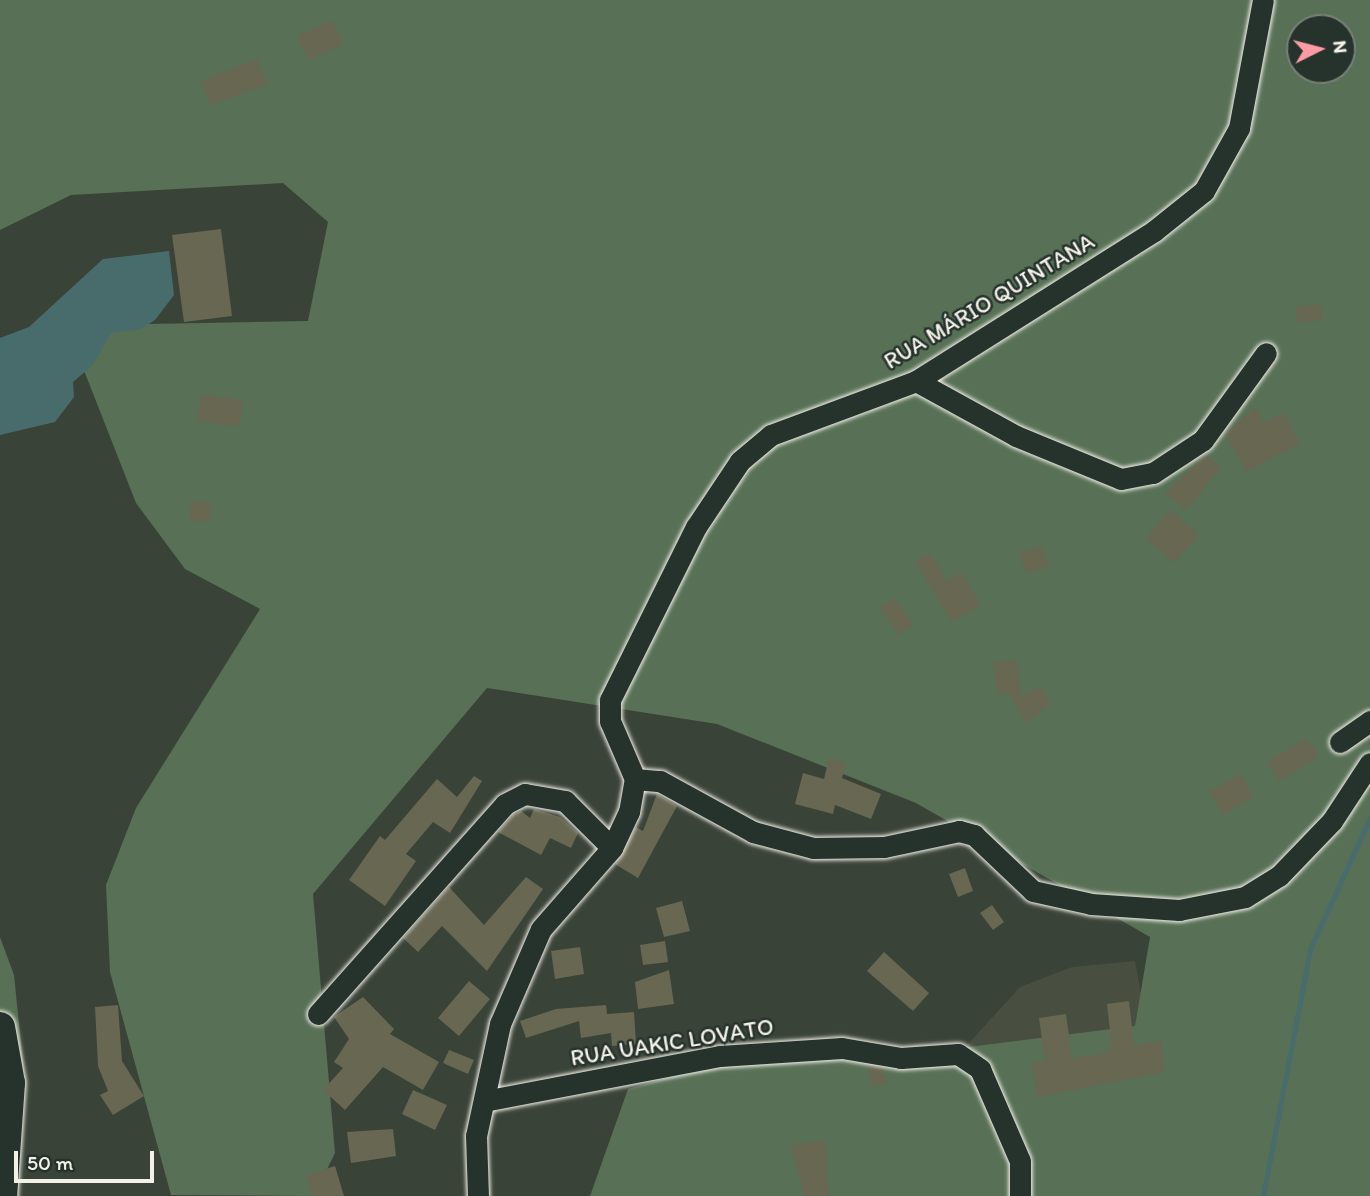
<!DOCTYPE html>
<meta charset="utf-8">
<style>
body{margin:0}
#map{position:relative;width:1370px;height:1196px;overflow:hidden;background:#3a4338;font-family:Itim,sans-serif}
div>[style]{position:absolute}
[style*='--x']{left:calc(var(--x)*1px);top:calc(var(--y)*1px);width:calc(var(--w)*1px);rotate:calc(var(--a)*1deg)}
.built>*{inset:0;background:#484e40}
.green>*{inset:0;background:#577056}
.water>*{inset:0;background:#486c6c}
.stream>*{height:5px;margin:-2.5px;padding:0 2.5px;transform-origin:2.5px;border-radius:2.5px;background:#486c6c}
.building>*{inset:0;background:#686752}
.roads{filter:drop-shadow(0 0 2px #f4f1e8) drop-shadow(0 0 2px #f4f1e8)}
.street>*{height:21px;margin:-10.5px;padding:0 10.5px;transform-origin:10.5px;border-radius:10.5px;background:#26332d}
.secondary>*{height:30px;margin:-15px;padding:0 15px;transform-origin:15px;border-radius:15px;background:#26332d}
span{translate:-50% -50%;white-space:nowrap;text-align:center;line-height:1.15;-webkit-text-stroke:5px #26332d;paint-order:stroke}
.street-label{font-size:23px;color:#f4f1e8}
.north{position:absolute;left:1286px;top:14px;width:70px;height:70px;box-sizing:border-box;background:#26332d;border:2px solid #787f78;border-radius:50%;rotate:84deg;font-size:19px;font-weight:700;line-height:28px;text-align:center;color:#f4f1e8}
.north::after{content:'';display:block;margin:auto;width:24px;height:32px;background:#ff9aa2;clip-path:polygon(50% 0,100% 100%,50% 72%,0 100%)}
.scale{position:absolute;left:14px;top:1151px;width:140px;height:32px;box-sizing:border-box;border:4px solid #f4f1e8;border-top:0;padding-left:9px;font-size:21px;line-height:24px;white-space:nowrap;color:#f4f1e8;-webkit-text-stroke:5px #26332d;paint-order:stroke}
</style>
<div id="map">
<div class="built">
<i style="clip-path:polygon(1135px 961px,1177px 1196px,958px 1055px,1020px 987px,1072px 967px)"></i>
</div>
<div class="green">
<i style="clip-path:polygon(evenodd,0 0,1370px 0,1370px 1196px,590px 1196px,628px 1089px,739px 1058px,888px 1057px,1135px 1026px,1150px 937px,916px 803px,717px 724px,487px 688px,313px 894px,335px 1153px,314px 1196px,171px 1195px,110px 972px,106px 885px,136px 808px,260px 609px,185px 569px,136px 503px,83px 368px,94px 325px,308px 321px,328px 222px,283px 183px,71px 195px,0 230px,0 0,1300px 28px,1342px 28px,1342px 70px,1300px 70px,1300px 28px)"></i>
<i style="clip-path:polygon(0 937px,14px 975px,25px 1083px,10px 1196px,0 1196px)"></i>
</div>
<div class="water">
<i style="clip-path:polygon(169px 251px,174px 295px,155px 320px,141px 329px,111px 333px,93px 365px,73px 382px,74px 397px,55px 422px,0 435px,0 338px,29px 327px,103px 259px)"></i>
</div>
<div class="stream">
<i style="--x:1263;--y:1196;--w:251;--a:-79.2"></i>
<i style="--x:1310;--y:949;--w:144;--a:-65.4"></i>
</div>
<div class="building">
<i style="clip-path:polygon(332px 20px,343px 44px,309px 60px,297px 36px)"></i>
<i style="clip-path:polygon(257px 59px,267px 84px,211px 105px,201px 81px)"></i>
<i style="clip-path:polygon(221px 229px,232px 316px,184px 322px,172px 235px)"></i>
<i style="clip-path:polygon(1321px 304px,1322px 320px,1297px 323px,1296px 307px)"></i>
<i style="clip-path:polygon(201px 394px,243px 400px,239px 427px,197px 421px)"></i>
<i style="clip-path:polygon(1256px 407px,1264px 423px,1283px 413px,1300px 444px,1246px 472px,1225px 432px)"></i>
<i style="clip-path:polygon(1205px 455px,1221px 468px,1186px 510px,1165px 493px)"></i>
<i style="clip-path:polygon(191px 501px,211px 502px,209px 522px,190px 521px)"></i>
<i style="clip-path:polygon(1171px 510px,1199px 535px,1174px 563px,1146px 538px)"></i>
<i style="clip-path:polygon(1042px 545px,1049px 566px,1027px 574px,1019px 553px)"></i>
<i style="clip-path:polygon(930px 553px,947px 581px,961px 572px,981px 605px,952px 622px,915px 561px)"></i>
<i style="clip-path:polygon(894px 598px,913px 624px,898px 635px,880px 608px)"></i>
<i style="clip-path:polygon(1017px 659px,1022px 697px,1040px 686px,1051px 704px,1026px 723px,1008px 693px,998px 694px,993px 662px)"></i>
<i style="clip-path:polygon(1307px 738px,1319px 757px,1279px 781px,1268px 761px)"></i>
<i style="clip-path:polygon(829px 758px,846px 763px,842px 778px,881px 794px,871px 819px,835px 805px,833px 814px,795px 804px,803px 773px,824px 779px)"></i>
<i style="clip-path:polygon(1241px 774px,1253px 797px,1222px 815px,1209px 791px)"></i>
<i style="clip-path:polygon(474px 776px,482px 781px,450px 833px,433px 822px,406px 854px,416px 861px,385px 906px,349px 880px,380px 836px,385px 840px,437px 779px,457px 797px)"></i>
<i style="clip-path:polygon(657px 794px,677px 806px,638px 878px,615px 864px,636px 827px,643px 831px)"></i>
<i style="clip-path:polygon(534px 809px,560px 817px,578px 833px,571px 848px,550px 838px,541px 855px,498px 832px,513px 815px,521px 811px,530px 818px)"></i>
<i style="clip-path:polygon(965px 868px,973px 891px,958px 897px,949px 874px)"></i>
<i style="clip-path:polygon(526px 877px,543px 889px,487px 971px,442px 926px,418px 952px,403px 938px,449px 887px,484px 925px)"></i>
<i style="clip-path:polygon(682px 901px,690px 931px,664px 937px,656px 908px)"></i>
<i style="clip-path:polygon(992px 905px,1004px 922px,993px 930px,980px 913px)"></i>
<i style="clip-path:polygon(665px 941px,668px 962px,643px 965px,640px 945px)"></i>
<i style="clip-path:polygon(580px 947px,584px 974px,555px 979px,551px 951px)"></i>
<i style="clip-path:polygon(884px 952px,929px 993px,913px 1011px,867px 971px)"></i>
<i style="clip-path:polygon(669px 970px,674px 1004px,638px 1009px,635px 982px)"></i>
<i style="clip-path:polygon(469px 981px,490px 999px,459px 1036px,438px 1018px)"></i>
<i style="clip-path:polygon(363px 997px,394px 1029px,390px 1034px,439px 1062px,423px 1090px,383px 1067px,345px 1110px,323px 1090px,343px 1068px,334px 1062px,349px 1039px,334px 1017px)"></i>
<i style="clip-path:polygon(1129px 1001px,1134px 1045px,1161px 1041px,1165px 1072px,1037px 1097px,1032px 1063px,1045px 1061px,1039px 1018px,1066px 1014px,1072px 1058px,1103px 1054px,1112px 1048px,1107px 1004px)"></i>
<i style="clip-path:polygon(118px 1005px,122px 1061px,144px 1096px,113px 1115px,100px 1095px,108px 1091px,98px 1066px,95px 1007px)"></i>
<i style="clip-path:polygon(606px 1005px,607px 1014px,634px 1012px,636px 1044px,612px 1046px,611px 1033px,581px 1038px,579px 1021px,526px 1038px,520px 1021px,556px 1009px)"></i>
<i style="clip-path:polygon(449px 1050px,474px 1060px,468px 1074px,443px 1063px)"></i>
<i style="clip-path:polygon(867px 1066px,883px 1068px,887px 1084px,872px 1087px)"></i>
<i style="clip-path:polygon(413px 1090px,447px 1105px,435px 1130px,402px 1114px)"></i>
<i style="clip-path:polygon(393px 1129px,396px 1156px,351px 1163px,347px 1132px)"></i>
<i style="clip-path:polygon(825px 1140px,829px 1196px,804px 1196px,791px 1145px)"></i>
<i style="clip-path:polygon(335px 1166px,344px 1196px,312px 1196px,306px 1175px)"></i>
</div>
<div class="roads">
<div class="street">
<i style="--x:916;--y:381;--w:114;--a:28.8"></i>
<i style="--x:1016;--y:436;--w:113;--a:22.3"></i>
<i style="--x:1121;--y:479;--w:33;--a:-11"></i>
<i style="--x:1153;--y:473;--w:60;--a:-33.4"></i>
<i style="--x:1203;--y:440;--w:107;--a:-54.1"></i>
<i style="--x:1340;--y:742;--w:37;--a:-35"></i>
<i style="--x:635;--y:779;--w:25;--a:5"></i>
<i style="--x:660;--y:781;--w:106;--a:28.7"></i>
<i style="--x:753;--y:832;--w:62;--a:14.9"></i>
<i style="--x:813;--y:848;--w:71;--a:-0.8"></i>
<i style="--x:884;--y:847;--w:77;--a:-12"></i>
<i style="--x:959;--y:831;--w:16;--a:15"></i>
<i style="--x:974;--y:835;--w:81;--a:43.5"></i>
<i style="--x:1033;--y:891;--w:59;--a:12.6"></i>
<i style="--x:1091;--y:904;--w:88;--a:3.9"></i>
<i style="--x:1179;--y:910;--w:67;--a:-11.1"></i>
<i style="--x:1245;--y:897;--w:40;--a:-32"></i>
<i style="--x:1279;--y:876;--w:76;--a:-46.1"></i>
<i style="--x:1332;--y:821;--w:69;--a:-56.8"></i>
<i style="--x:318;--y:1014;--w:281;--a:-48.3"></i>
<i style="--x:505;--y:804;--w:22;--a:-27"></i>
<i style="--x:525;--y:794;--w:41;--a:9.9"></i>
<i style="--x:565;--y:801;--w:66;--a:45"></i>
<i style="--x:484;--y:1101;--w:240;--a:-10.8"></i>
<i style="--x:720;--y:1056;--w:122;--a:-3.8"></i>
<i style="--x:842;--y:1048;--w:60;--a:9.6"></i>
<i style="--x:901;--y:1058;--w:57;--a:-4"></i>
<i style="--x:958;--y:1054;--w:27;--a:34"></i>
<i style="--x:980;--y:1069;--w:100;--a:66.5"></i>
<i style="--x:1020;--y:1161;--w:35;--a:90"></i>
<i style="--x:478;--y:1196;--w:60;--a:-91.9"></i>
<i style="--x:476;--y:1136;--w:115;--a:-77.9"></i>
<i style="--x:500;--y:1024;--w:103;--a:-66.7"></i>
<i style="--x:541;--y:929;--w:108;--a:-48.8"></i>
<i style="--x:612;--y:848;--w:40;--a:-65"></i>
<i style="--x:629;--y:812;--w:34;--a:-80"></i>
<i style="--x:635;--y:779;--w:63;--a:-113.3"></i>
<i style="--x:610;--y:721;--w:21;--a:-90"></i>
<i style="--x:610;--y:700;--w:193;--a:-63.6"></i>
<i style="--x:696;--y:527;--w:79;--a:-56.3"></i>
<i style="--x:740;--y:461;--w:40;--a:-40"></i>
<i style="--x:771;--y:435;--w:155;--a:-20.4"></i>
<i style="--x:916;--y:381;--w:281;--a:-32.2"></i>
<i style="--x:1154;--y:231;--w:64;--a:-38.7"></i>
<i style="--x:1204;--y:191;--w:72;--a:-60.9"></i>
<i style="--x:1239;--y:128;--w:130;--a:-79.4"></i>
</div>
<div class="secondary">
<i style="--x:0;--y:1027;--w:57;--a:79.9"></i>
<i style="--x:10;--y:1083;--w:113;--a:94"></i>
</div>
</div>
<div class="street-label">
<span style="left:989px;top:301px;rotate:-31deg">RUA MÁRIO QUINTANA</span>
<span style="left:672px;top:1042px;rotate:-9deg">RUA UAKIC LOVATO</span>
</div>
<div class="north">N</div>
<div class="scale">50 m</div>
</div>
